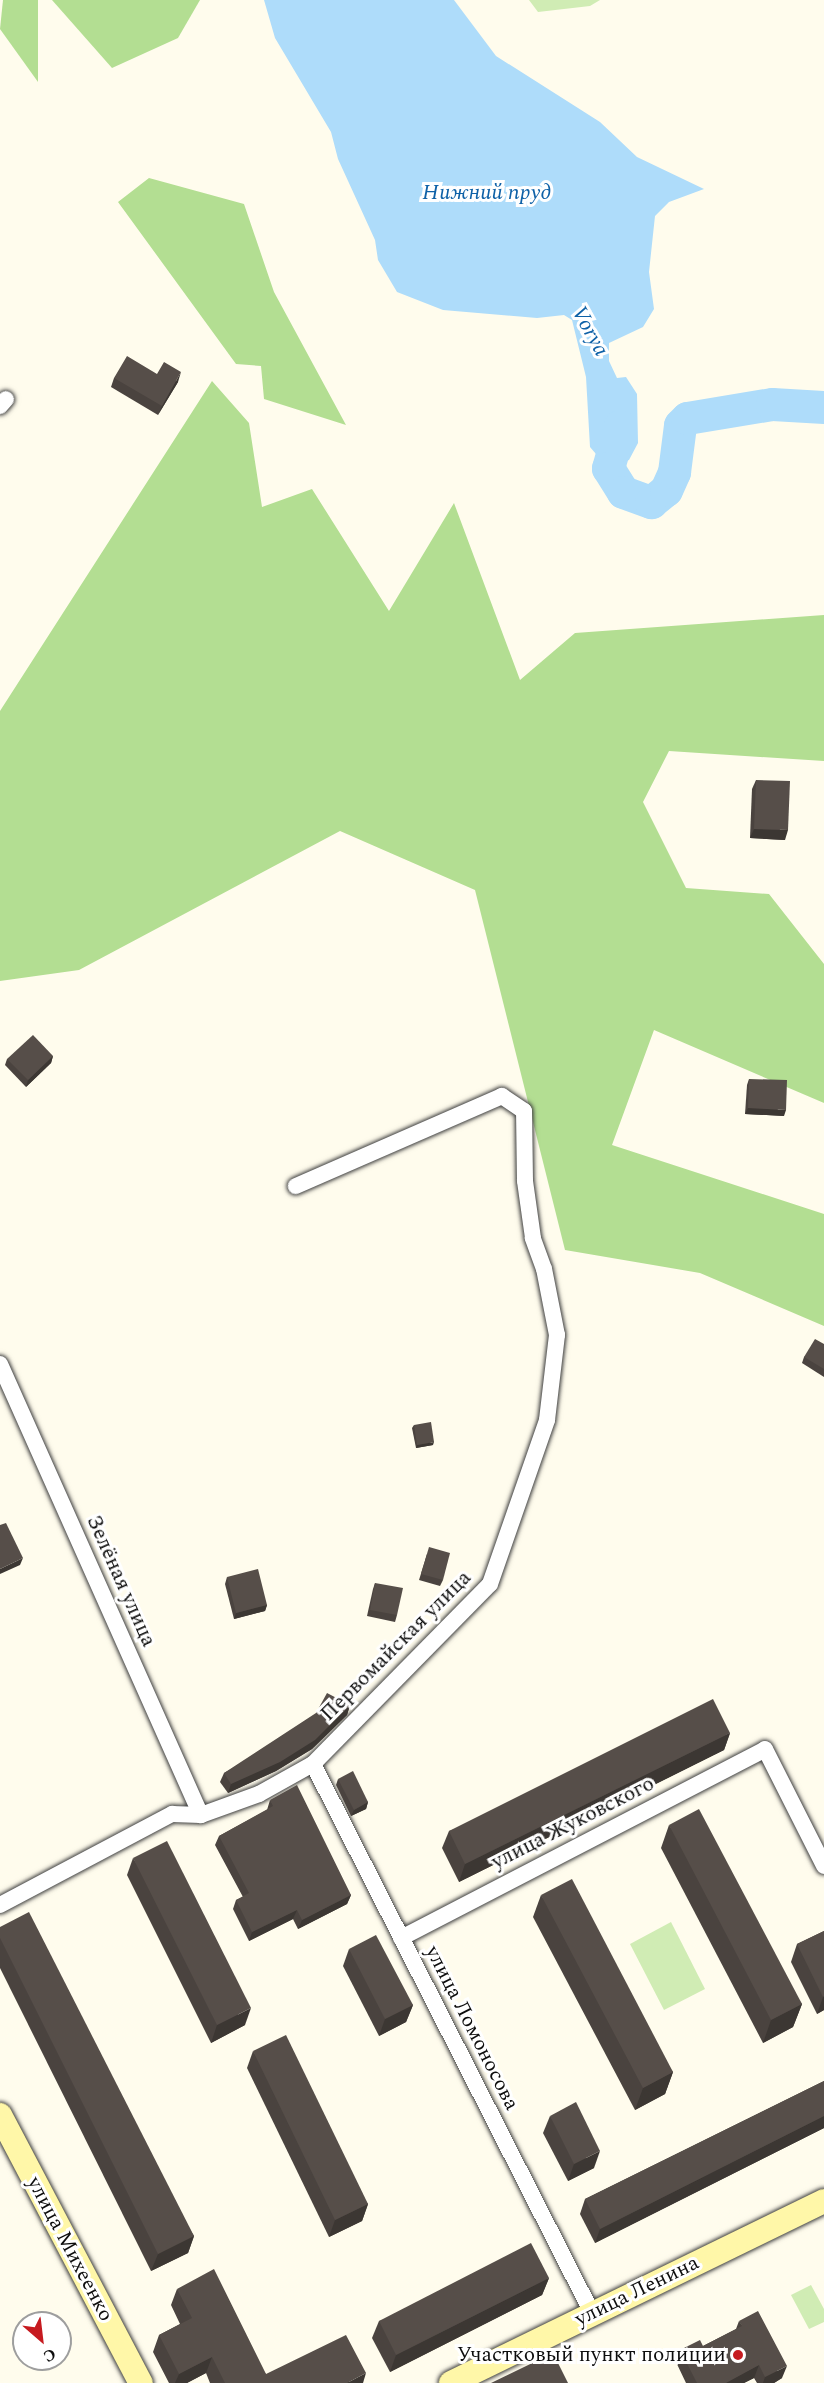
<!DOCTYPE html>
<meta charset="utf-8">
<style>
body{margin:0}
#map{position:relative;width:824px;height:2383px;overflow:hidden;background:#fffced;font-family:Spectral,serif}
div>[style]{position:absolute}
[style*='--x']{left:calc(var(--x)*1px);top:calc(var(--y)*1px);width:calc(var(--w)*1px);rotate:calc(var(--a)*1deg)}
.green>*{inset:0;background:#d0ecb4}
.forest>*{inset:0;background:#b3de92}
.water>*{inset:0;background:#aedcfa}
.river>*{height:33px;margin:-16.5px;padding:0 16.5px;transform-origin:16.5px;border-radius:16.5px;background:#aedcfa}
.roads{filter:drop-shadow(0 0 2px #404040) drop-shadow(0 0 2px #404040)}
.street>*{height:16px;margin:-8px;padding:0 8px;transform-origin:8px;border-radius:8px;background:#fff}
.secondary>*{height:24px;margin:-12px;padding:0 12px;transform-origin:12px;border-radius:12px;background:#fff7a8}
.wall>*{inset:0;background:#4a433f}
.shaded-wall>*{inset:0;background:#3c3733}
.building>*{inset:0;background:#564e49}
.dots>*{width:16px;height:16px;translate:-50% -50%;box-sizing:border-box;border:3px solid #fff;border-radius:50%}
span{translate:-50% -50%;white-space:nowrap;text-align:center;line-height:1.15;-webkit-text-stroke:6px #fff;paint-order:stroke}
.street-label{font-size:21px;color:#0d0d0d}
.poi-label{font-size:21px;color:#0d0d0d}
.right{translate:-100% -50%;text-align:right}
.water-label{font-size:22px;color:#0e61a7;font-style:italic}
.north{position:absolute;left:12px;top:2311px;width:60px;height:60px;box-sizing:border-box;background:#fff;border:2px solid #9e9e9e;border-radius:50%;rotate:152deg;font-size:16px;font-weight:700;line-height:24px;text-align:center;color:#0d0d0d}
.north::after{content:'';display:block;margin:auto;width:21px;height:27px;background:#c61b20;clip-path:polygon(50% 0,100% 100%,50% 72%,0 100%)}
</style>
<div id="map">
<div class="green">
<i style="clip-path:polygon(529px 0,600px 0,590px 6px,538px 12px)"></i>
<i style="clip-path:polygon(671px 1922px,705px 1989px,664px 2010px,630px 1944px)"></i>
<i style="clip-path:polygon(811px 2285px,824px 2309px,824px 2322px,809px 2329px,791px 2295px)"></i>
</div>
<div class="forest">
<i style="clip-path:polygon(3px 0,38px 0,38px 82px,0 29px)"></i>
<i style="clip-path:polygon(52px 0,200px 0,178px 38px,112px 68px)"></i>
<i style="clip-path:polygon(149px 178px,244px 204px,274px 292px,346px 425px,264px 399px,261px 366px,236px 364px,118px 202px)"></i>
<i style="clip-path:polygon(212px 381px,249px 423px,262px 507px,312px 489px,389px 611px,454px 503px,520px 680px,575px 633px,824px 615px,824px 761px,669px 751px,643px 802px,686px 888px,769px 894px,824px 964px,824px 1103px,654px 1030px,612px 1145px,824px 1214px,824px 1326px,700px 1273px,565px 1250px,475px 890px,340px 831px,79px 970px,0 981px,0 711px)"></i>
</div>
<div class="water">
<i style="clip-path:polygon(264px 0,454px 0,496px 56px,600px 122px,637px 157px,704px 189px,669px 202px,655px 216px,649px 272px,654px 309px,643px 327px,609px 343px,609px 361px,617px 378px,626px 377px,637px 394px,638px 443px,629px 460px,608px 468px,590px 447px,586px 377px,572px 320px,564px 315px,537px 318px,443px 310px,397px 292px,378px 260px,375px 240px,338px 159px,331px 132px,275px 38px)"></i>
</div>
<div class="river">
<i style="--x:620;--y:426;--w:44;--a:105.9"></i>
<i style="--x:608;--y:468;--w:28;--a:58"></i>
<i style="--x:623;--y:492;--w:30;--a:20"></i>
<i style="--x:651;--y:502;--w:19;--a:-39"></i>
<i style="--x:666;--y:490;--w:20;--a:-66"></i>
<i style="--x:674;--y:472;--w:47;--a:-82.7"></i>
<i style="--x:680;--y:425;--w:10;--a:-45"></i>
<i style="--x:687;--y:418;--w:86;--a:-9.4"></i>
<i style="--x:772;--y:404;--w:52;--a:3.3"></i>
</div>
<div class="roads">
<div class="street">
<i style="--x:0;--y:406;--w:9;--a:-49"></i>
<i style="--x:0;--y:1364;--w:494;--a:66"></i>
<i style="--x:313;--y:1764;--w:616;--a:63.06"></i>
<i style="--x:0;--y:1905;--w:195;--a:-27.9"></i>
<i style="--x:172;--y:1814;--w:29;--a:2"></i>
<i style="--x:201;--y:1815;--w:62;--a:-19.9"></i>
<i style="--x:259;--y:1794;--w:62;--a:-29.1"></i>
<i style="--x:313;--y:1764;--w:252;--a:-45.5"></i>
<i style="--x:490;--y:1584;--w:174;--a:-70.8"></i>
<i style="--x:547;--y:1420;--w:86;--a:-83.3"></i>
<i style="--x:557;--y:1335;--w:67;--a:-101.1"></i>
<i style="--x:544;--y:1269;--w:33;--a:-110"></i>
<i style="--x:533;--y:1238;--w:58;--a:-98"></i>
<i style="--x:525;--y:1181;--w:70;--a:-90.8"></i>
<i style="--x:524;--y:1111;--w:27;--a:-146"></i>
<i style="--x:502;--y:1096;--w:225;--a:156.4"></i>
<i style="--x:401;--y:1938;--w:410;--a:-27.4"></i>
<i style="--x:765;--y:1749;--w:131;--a:63.2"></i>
</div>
<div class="secondary">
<i style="--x:0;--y:2115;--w:303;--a:62.3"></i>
<i style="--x:451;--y:2383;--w:415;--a:-26"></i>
</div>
</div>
<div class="wall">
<i style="clip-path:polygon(157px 374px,178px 382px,158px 415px,111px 387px,114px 378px)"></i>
<i style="clip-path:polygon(756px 780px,785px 840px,750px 838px,752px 789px)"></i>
<i style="clip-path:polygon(53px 1056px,51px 1063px,26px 1087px,5px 1065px,7px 1059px)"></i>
<i style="clip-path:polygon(749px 1079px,784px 1116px,745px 1114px,747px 1085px)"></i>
<i style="clip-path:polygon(824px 1344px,824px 1377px,802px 1363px,804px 1357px)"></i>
<i style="clip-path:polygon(414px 1425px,433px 1445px,416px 1448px,412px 1428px)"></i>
<i style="clip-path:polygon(427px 1554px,443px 1580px,440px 1586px,419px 1580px)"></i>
<i style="clip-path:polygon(227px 1577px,267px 1605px,265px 1611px,234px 1619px,225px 1584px)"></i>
<i style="clip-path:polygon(375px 1583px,397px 1615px,395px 1622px,367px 1616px,373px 1589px)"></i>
<i style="clip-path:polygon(350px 1705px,347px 1715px,312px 1749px,276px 1771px,228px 1793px,220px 1782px,224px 1773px)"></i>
<i style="clip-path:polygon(730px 1733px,724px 1750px,459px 1882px,442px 1848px,449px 1831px)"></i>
<i style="clip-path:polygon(338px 1779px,368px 1802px,366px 1809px,351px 1816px,336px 1785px)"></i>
<i style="clip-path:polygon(270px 1800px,351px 1895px,347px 1904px,298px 1929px,293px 1919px,249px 1941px,233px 1909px,236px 1900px,243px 1897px,215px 1845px,219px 1836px,267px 1810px)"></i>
<i style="clip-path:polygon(669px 1825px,802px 2004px,793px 2027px,763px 2043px,661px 1848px)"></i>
<i style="clip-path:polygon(133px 1858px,245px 2025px,211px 2043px,127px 1875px)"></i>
<i style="clip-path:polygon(541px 1895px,673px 2072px,665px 2094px,635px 2110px,533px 1917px)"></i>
<i style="clip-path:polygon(0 1927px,194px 2236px,188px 2253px,151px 2271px,0 1968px)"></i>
<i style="clip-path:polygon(824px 1931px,824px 2010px,817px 2014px,791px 1962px,797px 1944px)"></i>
<i style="clip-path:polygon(349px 1949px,413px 2005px,406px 2022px,379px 2036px,343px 1966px)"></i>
<i style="clip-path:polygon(253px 2051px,368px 2204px,362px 2221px,329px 2237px,247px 2068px)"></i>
<i style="clip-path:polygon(824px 2081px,824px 2128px,595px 2243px,580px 2214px,585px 2199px)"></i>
<i style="clip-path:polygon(550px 2116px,594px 2168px,568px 2181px,543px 2133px)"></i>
<i style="clip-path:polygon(549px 2278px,542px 2295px,390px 2372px,372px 2338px,379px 2321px)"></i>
<i style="clip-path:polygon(177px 2289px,266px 2374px,363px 2383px,210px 2383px,206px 2373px,187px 2383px,169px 2383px,153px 2352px,159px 2335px,180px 2324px,171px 2305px)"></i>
<i style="clip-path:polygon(739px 2321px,782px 2378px,774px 2383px,757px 2383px,754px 2378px,744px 2383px,686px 2383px,676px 2362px,680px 2350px,703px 2346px,736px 2329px)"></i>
</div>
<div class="shaded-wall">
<i style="clip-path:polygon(181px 372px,178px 382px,158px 415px,162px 406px)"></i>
<i style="clip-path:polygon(754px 829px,788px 830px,785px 840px,750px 838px)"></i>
<i style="clip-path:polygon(53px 1056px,51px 1063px,26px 1087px,28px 1080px)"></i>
<i style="clip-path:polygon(748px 1108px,786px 1110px,784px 1116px,745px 1114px)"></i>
<i style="clip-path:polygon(434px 1442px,433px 1445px,416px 1448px,417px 1445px)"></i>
<i style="clip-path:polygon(23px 1558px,20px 1565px,0 1574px,0 1569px)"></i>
<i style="clip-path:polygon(267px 1605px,265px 1611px,234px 1619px,236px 1613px)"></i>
<i style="clip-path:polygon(350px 1705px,347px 1715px,312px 1749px,276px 1771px,228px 1793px,231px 1784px)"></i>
<i style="clip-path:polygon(730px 1733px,724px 1750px,459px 1882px,465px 1864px)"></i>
<i style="clip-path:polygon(368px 1802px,366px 1809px,351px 1816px,354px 1810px)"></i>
<i style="clip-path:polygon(351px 1895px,347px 1904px,298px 1929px,302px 1920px)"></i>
<i style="clip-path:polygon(297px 1910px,293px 1919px,249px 1941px,252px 1932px)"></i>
<i style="clip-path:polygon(824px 1996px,824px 2010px,817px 2014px,823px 1997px)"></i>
<i style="clip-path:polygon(802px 2004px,793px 2027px,763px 2043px,771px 2020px)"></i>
<i style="clip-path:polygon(413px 2005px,406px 2022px,379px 2036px,385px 2019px)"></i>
<i style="clip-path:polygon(251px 2008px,245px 2025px,211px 2043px,217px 2025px)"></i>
<i style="clip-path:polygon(673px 2072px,665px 2094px,635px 2110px,643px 2088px)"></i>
<i style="clip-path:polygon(824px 2116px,824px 2128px,595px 2243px,600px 2229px)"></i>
<i style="clip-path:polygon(600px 2151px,594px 2168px,568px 2181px,574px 2164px)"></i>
<i style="clip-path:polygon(368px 2204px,362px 2221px,329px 2237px,335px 2220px)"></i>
<i style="clip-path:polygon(194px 2236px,188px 2253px,151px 2271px,158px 2254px)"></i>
<i style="clip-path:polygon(549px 2278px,542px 2295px,390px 2372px,396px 2355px)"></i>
<i style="clip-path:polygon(212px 2357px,206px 2373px,187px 2383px,175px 2383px,179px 2374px)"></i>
<i style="clip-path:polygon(759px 2365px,754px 2378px,744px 2383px,725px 2383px)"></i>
<i style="clip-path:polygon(787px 2366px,782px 2378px,774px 2383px,763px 2383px,765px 2377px)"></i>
<i style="clip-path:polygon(366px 2373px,363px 2383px,347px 2383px)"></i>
</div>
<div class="building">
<i style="clip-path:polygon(127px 356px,157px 374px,164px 362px,181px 372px,162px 406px,114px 378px)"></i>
<i style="clip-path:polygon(756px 780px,790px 781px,788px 830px,754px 829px)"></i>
<i style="clip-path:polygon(33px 1035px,53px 1056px,28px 1080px,7px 1059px)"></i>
<i style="clip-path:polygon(749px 1079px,787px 1080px,786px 1110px,748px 1108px)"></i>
<i style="clip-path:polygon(815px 1339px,824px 1344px,824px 1369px,804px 1357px)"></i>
<i style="clip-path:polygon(431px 1422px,434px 1442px,417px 1445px,414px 1425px)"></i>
<i style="clip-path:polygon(6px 1523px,23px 1558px,0 1569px,0 1525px)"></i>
<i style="clip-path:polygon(429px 1547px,450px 1553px,443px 1580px,421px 1574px)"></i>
<i style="clip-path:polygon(258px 1569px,267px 1605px,236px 1613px,227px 1577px)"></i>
<i style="clip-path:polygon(375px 1583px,403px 1588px,397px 1615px,370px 1610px)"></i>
<i style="clip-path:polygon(327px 1693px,350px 1705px,315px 1740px,280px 1762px,231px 1784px,224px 1773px,316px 1713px)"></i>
<i style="clip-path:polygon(713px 1699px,730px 1733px,465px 1864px,449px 1831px)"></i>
<i style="clip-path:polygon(353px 1771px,368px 1802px,354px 1810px,338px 1779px)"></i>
<i style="clip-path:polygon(297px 1785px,351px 1895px,302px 1920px,297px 1910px,252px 1932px,236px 1900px,249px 1893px,219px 1836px,273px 1806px,270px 1800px)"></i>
<i style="clip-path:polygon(699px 1809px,802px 2004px,771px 2020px,669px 1825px)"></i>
<i style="clip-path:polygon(167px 1841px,251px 2008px,217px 2025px,133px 1858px)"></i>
<i style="clip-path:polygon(572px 1879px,673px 2072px,643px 2088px,541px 1895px)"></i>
<i style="clip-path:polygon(29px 1912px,194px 2236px,158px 2254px,0 1938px,0 1927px)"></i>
<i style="clip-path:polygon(824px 1931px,824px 1996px,823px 1997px,797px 1944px)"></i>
<i style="clip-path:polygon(376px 1935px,413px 2005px,385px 2019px,349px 1949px)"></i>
<i style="clip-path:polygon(286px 2035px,368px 2204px,335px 2220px,253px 2051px)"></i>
<i style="clip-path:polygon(824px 2081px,824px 2116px,600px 2229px,585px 2199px)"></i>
<i style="clip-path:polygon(576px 2102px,600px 2151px,574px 2164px,550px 2116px)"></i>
<i style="clip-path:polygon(531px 2243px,549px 2278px,396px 2355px,379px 2321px)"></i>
<i style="clip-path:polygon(214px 2269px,266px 2374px,346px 2335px,366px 2373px,347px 2383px,225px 2383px,212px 2357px,179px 2374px,159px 2335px,192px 2318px,177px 2289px)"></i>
<i style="clip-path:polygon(758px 2311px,787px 2366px,765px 2377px,759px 2365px,726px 2383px,697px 2383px,680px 2350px,700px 2340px,703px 2346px,742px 2326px,739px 2321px)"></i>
<i style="clip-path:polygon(553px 2353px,568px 2383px,491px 2383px)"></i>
</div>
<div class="dots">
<i style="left:738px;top:2355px;background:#c61b20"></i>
</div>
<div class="street-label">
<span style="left:121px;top:1581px;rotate:66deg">Зелёная улица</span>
<span style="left:396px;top:1646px;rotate:-45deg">Первомайская улица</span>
<span style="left:573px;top:1823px;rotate:-27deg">улица Жуковского</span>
<span style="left:472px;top:2028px;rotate:63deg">улица Ломоносова</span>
<span style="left:70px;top:2249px;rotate:62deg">улица Михеенко</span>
<span style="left:637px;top:2291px;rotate:-26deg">улица Ленина</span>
</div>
<div class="poi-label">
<span class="right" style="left:726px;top:2355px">Участковый пункт полиции</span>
</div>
<div class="water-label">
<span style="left:487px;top:193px">Нижний пруд</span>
<span style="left:590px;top:331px;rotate:61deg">Vorya</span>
</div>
<div class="north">С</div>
</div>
